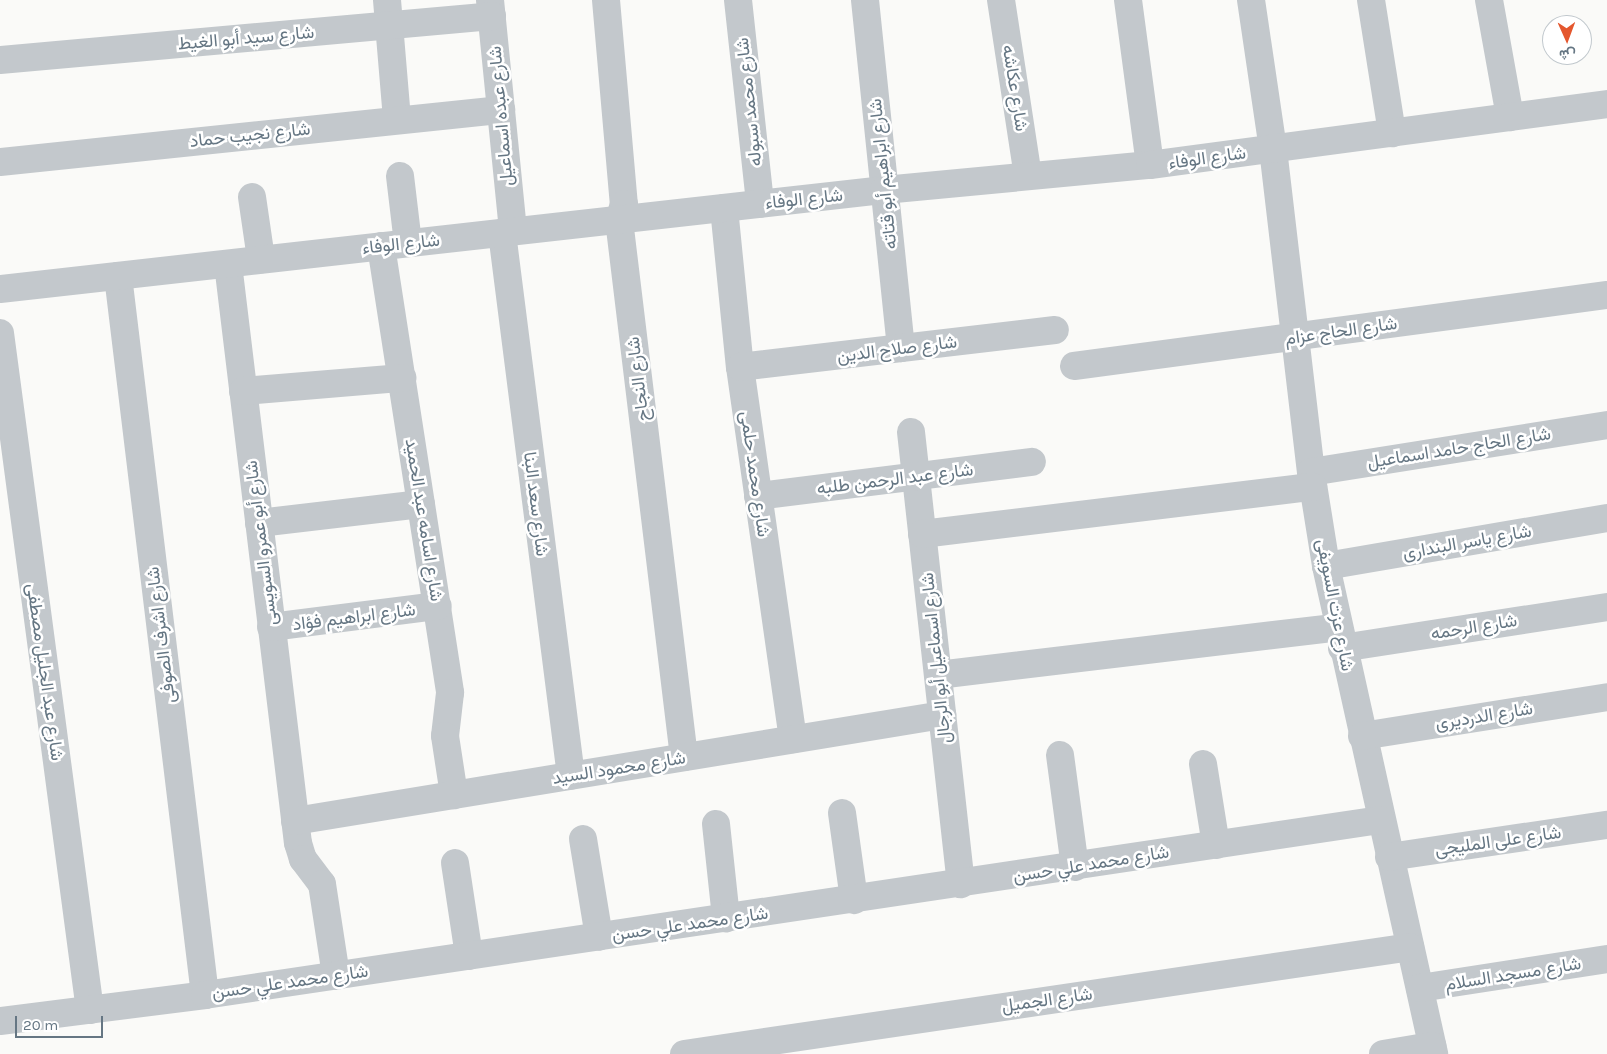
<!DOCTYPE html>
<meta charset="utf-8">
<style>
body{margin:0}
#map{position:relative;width:1607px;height:1054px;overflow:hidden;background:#fafaf8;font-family:Karla,Vazirmatn,sans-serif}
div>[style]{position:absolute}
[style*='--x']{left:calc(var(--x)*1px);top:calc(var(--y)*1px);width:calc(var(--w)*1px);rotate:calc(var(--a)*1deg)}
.minor>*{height:28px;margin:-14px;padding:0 14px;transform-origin:14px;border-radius:14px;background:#c3c8cc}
span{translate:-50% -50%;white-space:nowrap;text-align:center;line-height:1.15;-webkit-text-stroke:5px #fff;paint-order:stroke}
.street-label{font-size:18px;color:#657683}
.north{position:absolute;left:1542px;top:15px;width:50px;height:50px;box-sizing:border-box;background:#fff;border:1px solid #c1c8cd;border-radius:50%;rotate:178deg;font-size:14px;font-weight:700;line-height:20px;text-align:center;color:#657683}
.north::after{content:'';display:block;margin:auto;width:18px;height:22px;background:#e4572e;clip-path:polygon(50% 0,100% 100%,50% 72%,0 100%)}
.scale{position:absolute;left:15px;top:1016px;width:88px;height:22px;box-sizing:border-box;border:2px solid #657683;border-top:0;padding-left:6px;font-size:15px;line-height:18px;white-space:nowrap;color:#657683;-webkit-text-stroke:4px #fff;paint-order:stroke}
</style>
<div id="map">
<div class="minor">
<i style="--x:387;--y:0;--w:120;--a:85.2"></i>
<i style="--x:490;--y:0;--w:232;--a:84.3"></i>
<i style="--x:606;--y:0;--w:205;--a:85"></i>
<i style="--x:624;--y:204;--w:17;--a:107"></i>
<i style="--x:619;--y:220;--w:541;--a:83.1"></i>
<i style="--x:738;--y:0;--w:205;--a:83.8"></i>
<i style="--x:865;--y:0;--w:350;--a:84.1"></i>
<i style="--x:1001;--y:0;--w:178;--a:81.3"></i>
<i style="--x:1128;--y:0;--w:166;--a:82.4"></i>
<i style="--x:1251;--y:0;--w:151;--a:81.6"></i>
<i style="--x:1273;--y:149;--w:325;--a:83.3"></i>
<i style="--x:1311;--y:472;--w:95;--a:80.9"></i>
<i style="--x:1326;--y:566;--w:500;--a:77.5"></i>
<i style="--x:1371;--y:0;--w:135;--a:81"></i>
<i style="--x:1489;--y:0;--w:119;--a:79.8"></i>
<i style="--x:0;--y:60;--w:494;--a:-5.1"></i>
<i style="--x:0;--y:162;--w:504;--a:-5.93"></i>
<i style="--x:400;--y:176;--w:67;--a:83.2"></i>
<i style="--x:252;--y:197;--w:63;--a:81.7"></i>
<i style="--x:724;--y:208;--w:160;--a:84.3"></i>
<i style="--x:740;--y:367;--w:376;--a:81.9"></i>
<i style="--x:502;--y:233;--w:547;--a:82.76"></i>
<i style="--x:381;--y:246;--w:452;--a:81.2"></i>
<i style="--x:450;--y:693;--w:43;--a:96.6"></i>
<i style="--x:445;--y:736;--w:60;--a:81.3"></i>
<i style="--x:228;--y:264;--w:583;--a:83.11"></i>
<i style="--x:298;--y:843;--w:17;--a:73"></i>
<i style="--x:303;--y:859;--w:31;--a:53"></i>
<i style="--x:322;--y:884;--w:93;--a:81.3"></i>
<i style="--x:118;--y:276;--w:724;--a:83.1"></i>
<i style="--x:0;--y:289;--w:890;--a:-6.39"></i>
<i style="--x:884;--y:190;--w:267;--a:-5.4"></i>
<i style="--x:1150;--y:165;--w:461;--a:-7.6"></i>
<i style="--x:0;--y:333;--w:683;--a:82.43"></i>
<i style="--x:1074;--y:366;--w:538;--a:-7.59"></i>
<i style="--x:740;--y:367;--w:317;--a:-6.7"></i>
<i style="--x:243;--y:391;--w:160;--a:-4.7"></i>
<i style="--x:911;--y:432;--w:455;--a:83.7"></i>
<i style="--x:1311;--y:472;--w:300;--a:-9"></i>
<i style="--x:758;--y:496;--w:276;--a:-7.1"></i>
<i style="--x:259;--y:523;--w:163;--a:-6.7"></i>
<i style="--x:922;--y:534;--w:394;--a:-6.9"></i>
<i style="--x:1326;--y:566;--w:285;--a:-9.7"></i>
<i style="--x:271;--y:627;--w:168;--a:-7.2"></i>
<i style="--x:1342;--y:648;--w:268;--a:-8.8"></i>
<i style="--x:938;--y:675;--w:403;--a:-6.8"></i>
<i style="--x:1362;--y:736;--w:248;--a:-9"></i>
<i style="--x:1060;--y:755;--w:113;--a:82.4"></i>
<i style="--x:1203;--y:764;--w:82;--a:80.9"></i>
<i style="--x:842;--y:813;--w:88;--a:82.1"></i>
<i style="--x:295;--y:821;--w:656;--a:-9.3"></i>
<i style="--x:716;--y:824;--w:95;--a:83.9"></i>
<i style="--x:583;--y:839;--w:99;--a:80.7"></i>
<i style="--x:1389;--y:857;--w:220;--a:-8.4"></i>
<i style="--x:455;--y:863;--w:94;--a:81.4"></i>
<i style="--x:1420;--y:988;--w:189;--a:-8.8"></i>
<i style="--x:0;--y:1021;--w:207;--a:-7.2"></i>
<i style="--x:205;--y:995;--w:1188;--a:-8.47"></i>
<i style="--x:684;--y:1054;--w:734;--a:-8.38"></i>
<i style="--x:1383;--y:1054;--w:50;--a:-9.3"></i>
</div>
<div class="street-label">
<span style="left:246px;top:38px;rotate:-5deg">شارع سيد أبو الغيط</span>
<span style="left:1015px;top:88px;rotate:81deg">شارع عكاشه</span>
<span style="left:749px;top:102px;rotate:-96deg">شارع محمد سبوله</span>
<span style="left:501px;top:116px;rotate:-95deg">شارع عبده اسماعيل</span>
<span style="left:250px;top:135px;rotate:-6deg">شارع نجيب حماد</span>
<span style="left:1207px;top:158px;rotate:-8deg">شارع الوفاء</span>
<span style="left:883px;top:174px;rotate:-96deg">شارع ابراهيم أبو قتاته</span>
<span style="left:804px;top:199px;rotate:-6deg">شارع الوفاء</span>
<span style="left:401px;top:244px;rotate:-6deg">شارع الوفاء</span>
<span style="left:1341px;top:331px;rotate:-8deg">شارع الحاج عزام</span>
<span style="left:897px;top:349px;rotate:-7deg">شارع صلاح الدين</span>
<span style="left:638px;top:379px;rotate:-97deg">شارع النجاح</span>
<span style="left:1459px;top:448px;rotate:-9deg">شارع الحاج حامد اسماعيل</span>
<span style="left:755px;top:474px;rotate:82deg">شارع محمد حلمى</span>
<span style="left:895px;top:479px;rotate:-7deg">شارع عبد الرحمن طلبه</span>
<span style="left:536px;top:504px;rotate:83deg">شارع سعد البنا</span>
<span style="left:424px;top:520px;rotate:81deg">شارع اسامه عبد الحميد</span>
<span style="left:1467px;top:542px;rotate:-10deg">شارع ياسر البندارى</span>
<span style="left:261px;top:543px;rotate:-97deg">شارع أبو عمرو السويسى</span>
<span style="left:1335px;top:605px;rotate:79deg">شارع عزت السويفى</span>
<span style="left:354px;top:617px;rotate:-7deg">شارع ابراهيم فؤاد</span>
<span style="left:1474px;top:627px;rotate:-9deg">شارع الرحمه</span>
<span style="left:161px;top:635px;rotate:-97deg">شارع اشرف الصوفى</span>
<span style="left:936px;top:658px;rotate:-96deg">شارع اسماعيل أبو الرجال</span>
<span style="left:45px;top:672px;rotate:82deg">شارع عبد الجليل مصطفى</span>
<span style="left:1484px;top:716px;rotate:-9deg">شارع الدرديرى</span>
<span style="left:619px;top:768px;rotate:-9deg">شارع محمود السيد</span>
<span style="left:1498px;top:841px;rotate:-8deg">شارع على المليجى</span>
<span style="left:1091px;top:864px;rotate:-9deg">شارع محمد علي حسن</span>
<span style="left:690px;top:924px;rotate:-8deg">شارع محمد علي حسن</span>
<span style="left:1513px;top:974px;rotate:-9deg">شارع مسجد السلام</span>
<span style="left:290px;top:982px;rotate:-8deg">شارع محمد علي حسن</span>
<span style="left:1047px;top:1000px;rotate:-8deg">شارع الجميل</span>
</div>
<div class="north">ش</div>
<div class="scale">20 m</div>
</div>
